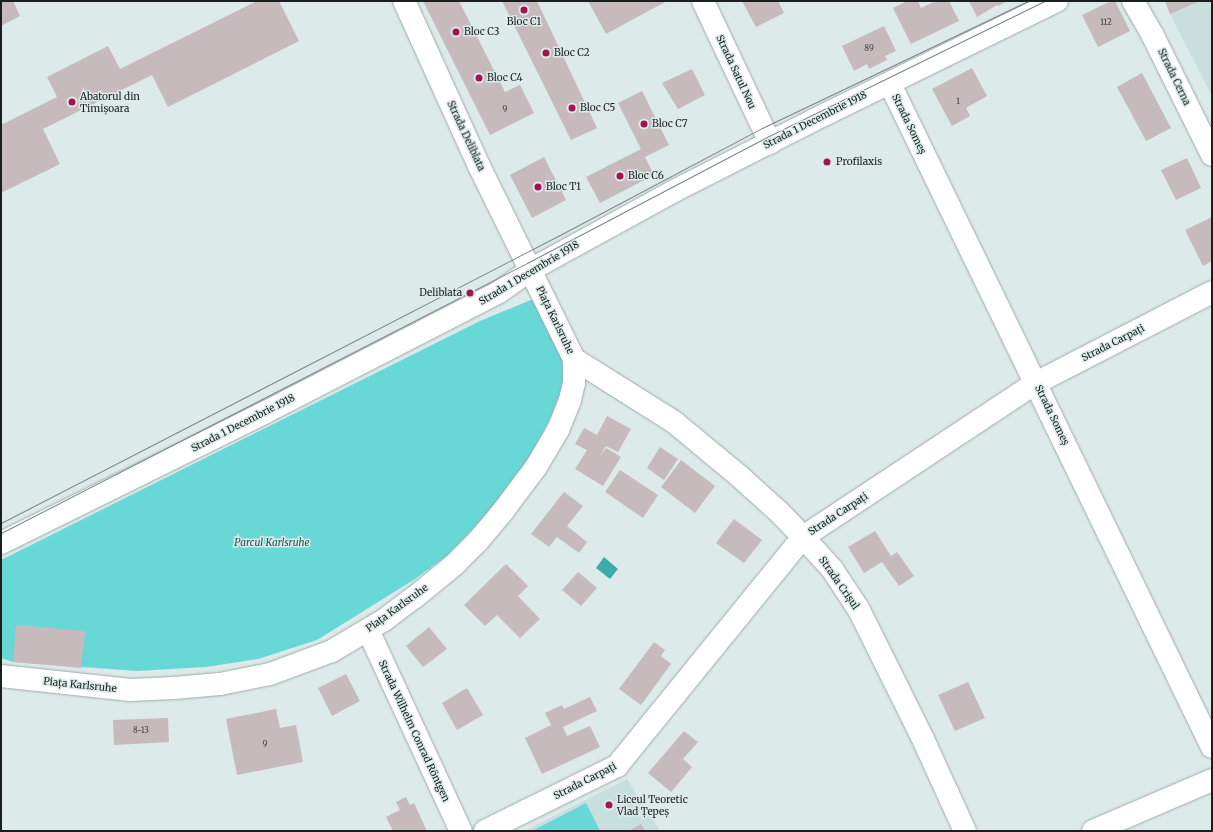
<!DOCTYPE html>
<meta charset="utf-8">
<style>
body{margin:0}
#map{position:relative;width:1213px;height:832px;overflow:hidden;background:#dceae9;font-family:Merriweather,serif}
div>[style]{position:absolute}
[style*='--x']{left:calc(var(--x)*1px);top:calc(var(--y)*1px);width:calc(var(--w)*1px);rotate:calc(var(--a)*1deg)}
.built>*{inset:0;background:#c8dfde}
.green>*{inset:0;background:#68d8d6}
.water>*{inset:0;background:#3bacaa}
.building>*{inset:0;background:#c7babc}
.roads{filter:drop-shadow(0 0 1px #9eaaaa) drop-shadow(0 0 1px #9eaaaa)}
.minor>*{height:22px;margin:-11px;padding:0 11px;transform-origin:11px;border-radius:11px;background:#fff}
.tram>*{height:1px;margin:-0.5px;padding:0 0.5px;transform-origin:0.5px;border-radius:0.5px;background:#7b8584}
.dots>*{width:11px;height:11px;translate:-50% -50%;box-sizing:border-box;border:2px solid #dceae9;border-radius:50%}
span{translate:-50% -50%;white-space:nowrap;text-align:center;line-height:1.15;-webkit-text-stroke:3px #dceae9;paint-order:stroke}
.number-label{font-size:8px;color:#444546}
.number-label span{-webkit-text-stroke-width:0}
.poi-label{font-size:10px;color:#191e1e}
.left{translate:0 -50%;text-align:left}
.right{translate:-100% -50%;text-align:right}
.street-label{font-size:10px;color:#191e1e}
.park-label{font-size:10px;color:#165554;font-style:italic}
.frame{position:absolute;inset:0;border:2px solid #191e1e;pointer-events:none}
</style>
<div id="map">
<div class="built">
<i style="clip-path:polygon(1165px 1px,1212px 1px,1212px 96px,1170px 14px)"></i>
<i style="clip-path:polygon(627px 779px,660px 831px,524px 831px)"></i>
</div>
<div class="green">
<i style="clip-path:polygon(538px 297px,561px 346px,564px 382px,551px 417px,530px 458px,493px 508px,448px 555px,415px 579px,317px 640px,258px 659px,206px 667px,137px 671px,13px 662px,1px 658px,1px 560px,480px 321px)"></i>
<i style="clip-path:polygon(586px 803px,600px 831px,532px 831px)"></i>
</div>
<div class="water">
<i style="clip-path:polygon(604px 557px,618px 569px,610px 579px,596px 568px)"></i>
</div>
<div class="building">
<i style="clip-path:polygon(1px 1px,13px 1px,20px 16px,1px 26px)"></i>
<i style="clip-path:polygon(257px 1px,279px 1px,299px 41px,168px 107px,152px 75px,43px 129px,60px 164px,1px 193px,1px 125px,57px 97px,47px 77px,108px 46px,120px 69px)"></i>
<i style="clip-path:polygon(423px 1px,459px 1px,505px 92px,520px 85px,534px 113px,490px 135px)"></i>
<i style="clip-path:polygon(502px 1px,537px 1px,597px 128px,571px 140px)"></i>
<i style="clip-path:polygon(588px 1px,667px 1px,606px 34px)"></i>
<i style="clip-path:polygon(742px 1px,778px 1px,784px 13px,756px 27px)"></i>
<i style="clip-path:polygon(907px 1px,918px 1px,921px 8px,936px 1px,949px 1px,959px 21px,911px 44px,893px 8px)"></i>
<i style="clip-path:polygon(969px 1px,1008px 1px,998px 6px,997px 5px,977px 17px)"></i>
<i style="clip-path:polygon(1111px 1px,1115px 1px,1130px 31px,1098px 47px,1082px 15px)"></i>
<i style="clip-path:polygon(1165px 1px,1200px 1px,1170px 14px)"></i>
<i style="clip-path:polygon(884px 26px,896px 51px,885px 56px,887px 60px,869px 69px,867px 64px,854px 71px,842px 46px)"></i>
<i style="clip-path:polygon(972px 68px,987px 96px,966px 108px,970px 116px,952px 126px,932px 89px)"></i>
<i style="clip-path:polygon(692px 69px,705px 95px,678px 109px,662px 83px)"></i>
<i style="clip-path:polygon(1142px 73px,1171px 128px,1146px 141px,1117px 87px)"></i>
<i style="clip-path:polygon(642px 91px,669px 145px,645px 157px,654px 175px,600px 203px,586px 177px,641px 149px,618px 103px)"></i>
<i style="clip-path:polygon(544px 157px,566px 200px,532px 218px,510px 175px)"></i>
<i style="clip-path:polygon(1187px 158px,1201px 188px,1176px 200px,1161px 170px)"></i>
<i style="clip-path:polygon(1212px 217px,1212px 261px,1203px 266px,1185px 230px)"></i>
<i style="clip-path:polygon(607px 416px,631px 429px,618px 452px,606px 446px,599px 458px,606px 448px,621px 457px,603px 486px,575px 469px,587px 450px,575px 444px,584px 428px,597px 435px)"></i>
<i style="clip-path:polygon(660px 447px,678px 459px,664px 480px,647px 468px)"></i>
<i style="clip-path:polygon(681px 460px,715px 486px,695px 513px,661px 487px)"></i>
<i style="clip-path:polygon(620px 470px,658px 495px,643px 518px,605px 492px)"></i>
<i style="clip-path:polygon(564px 492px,583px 506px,567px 526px,587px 542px,579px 553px,557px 537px,549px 547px,531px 534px)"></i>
<i style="clip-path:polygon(734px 519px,762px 540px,744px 563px,716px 543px)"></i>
<i style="clip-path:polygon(875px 531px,891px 556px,897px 552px,914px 576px,899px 586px,882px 562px,864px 573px,848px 547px)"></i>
<i style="clip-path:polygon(506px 564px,528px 586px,518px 596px,540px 619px,520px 638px,497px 615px,485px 626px,464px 605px)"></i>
<i style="clip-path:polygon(578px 572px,597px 588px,581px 606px,562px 590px)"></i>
<i style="clip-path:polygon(16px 625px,85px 631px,81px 668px,13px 662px)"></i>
<i style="clip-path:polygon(429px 627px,447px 649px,423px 667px,406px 646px)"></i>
<i style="clip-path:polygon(654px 642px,665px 650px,661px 656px,671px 664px,641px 705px,619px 689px)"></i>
<i style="clip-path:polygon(346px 674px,360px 701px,332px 716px,318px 688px)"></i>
<i style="clip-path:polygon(968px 682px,985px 718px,955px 731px,938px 695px)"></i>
<i style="clip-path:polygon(467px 688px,483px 715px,457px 730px,442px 703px)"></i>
<i style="clip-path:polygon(590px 697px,597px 711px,563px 727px,567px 736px,590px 726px,600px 747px,542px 774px,525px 738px,551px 725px,545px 713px,562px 705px,564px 709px)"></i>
<i style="clip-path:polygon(276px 709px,280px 728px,296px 725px,303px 762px,237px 775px,226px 719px)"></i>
<i style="clip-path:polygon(168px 718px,169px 742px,114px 745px,113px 720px)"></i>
<i style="clip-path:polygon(684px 731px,698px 742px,683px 759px,692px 767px,671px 792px,648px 773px)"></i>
<i style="clip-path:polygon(406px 797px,410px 805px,414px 803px,427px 831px,393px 831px,386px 817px,400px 810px,396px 802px)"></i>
<i style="clip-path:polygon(641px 824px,645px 831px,629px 831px)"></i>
</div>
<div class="roads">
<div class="minor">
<i style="--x:703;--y:1;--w:157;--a:64.7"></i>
<i style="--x:1133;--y:1;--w:38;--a:60"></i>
<i style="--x:1152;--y:34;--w:135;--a:63.6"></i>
<i style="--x:890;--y:84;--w:737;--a:64.1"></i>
<i style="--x:574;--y:359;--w:118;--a:32.2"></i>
<i style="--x:674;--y:422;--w:83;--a:39.6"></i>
<i style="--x:738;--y:475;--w:55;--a:42.1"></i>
<i style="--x:779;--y:512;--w:35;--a:46"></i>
<i style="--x:803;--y:537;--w:43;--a:47.8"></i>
<i style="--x:832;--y:569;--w:49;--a:56.6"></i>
<i style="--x:859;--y:610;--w:144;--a:63.6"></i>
<i style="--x:923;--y:739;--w:101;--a:65.5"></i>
<i style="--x:1;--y:543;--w:293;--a:-26.3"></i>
<i style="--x:264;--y:413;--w:264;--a:-27.2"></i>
<i style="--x:499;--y:292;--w:38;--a:-35"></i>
<i style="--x:530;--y:270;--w:164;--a:-28.7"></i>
<i style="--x:674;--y:191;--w:173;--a:-26.9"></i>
<i style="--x:828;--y:113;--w:255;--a:-26.1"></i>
<i style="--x:368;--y:630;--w:221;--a:65.2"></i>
<i style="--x:1;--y:676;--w:130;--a:6.2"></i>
<i style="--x:130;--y:690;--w:44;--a:-2.6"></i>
<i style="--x:174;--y:688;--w:46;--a:-5"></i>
<i style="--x:220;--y:684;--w:51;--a:-11.3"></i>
<i style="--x:270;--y:674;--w:66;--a:-20.4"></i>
<i style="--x:332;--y:651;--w:61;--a:-30.8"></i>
<i style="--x:384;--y:620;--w:39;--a:-37"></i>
<i style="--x:415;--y:597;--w:52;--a:-39.5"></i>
<i style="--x:455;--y:564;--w:33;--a:-45"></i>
<i style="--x:478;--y:541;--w:39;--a:-50"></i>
<i style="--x:503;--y:511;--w:55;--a:-53.1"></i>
<i style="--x:536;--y:467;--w:43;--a:-59.3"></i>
<i style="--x:558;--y:430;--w:32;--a:-68"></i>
<i style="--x:570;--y:400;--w:17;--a:-77"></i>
<i style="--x:574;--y:383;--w:24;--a:-90"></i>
<i style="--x:574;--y:359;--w:215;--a:-116.2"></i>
<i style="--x:479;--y:166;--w:181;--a:-114.4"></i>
<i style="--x:485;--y:831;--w:147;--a:-26.2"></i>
<i style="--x:617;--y:766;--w:295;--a:-50.9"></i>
<i style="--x:803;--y:537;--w:279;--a:-33.5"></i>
<i style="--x:1036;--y:383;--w:198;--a:-27.3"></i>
<i style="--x:1093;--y:831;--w:129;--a:-23.2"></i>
</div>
</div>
<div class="tram">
<i style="--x:1;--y:523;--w:627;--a:-27.26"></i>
<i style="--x:558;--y:236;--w:231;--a:-27.9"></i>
<i style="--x:762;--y:128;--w:295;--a:-25.5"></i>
<i style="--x:1;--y:533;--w:591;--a:-27.17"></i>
<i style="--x:527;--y:263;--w:271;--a:-27.7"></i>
<i style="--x:767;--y:137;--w:309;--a:-26.1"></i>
</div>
<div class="dots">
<i style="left:524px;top:10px;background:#a6124d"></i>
<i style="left:456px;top:32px;background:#a6124d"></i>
<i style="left:546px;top:53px;background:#a6124d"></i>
<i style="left:479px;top:78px;background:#a6124d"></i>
<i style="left:72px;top:102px;background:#a6124d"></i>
<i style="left:572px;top:108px;background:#a6124d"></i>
<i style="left:644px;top:124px;background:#a6124d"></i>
<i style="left:827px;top:162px;background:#a6124d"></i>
<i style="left:620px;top:176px;background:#a6124d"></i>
<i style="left:538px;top:187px;background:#a6124d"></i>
<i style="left:470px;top:293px;background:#a6124d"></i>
<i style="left:609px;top:805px;background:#a6124d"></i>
</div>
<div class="number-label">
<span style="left:1106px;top:23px">112</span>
<span style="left:869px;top:49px">89</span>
<span style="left:958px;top:102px">1</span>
<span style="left:505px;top:110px">9</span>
<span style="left:141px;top:731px">8-13</span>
<span style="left:265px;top:745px">9</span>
</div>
<div class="poi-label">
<span style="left:524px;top:22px">Bloc C1</span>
<span class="left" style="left:464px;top:32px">Bloc C3</span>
<span class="left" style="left:554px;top:53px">Bloc C2</span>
<span class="left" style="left:487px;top:78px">Bloc C4</span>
<span class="left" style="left:80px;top:102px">Abatorul din<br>Timișoara</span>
<span class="left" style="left:580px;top:108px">Bloc C5</span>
<span class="left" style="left:652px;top:124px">Bloc C7</span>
<span class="left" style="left:836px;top:162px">Profilaxis</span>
<span class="left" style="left:628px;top:176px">Bloc C6</span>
<span class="left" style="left:546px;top:187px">Bloc T1</span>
<span class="right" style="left:462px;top:293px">Deliblata</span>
<span class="left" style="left:617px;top:805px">Liceul Teoretic<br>Vlad Țepeș</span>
</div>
<div class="street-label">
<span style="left:736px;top:72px;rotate:65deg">Strada Satul Nou</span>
<span style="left:1174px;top:77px;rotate:64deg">Strada Cerna</span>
<span style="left:815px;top:120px;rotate:-27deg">Strada 1 Decembrie 1918</span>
<span style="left:909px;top:124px;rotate:64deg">Strada Someș</span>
<span style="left:466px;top:136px;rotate:65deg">Strada Deliblata</span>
<span style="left:529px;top:273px;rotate:-31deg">Strada 1 Decembrie 1918</span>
<span style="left:555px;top:320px;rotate:64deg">Piața Karlsruhe</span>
<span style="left:1113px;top:343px;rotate:-27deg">Strada Carpați</span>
<span style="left:1052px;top:415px;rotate:64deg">Strada Someș</span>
<span style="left:243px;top:423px;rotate:-27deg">Strada 1 Decembrie 1918</span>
<span style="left:838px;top:514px;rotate:-33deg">Strada Carpați</span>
<span style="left:839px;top:583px;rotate:55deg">Strada Crișul</span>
<span style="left:397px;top:608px;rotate:-36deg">Piața Karlsruhe</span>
<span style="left:80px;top:685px;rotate:6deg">Piața Karlsruhe</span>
<span style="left:414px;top:731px;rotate:65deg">Strada Wilhelm Conrad Röntgen</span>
<span style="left:585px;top:781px;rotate:-27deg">Strada Carpați</span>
</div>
<div class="park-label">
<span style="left:272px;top:543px">Parcul Karlsruhe</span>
</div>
<div class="frame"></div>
</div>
